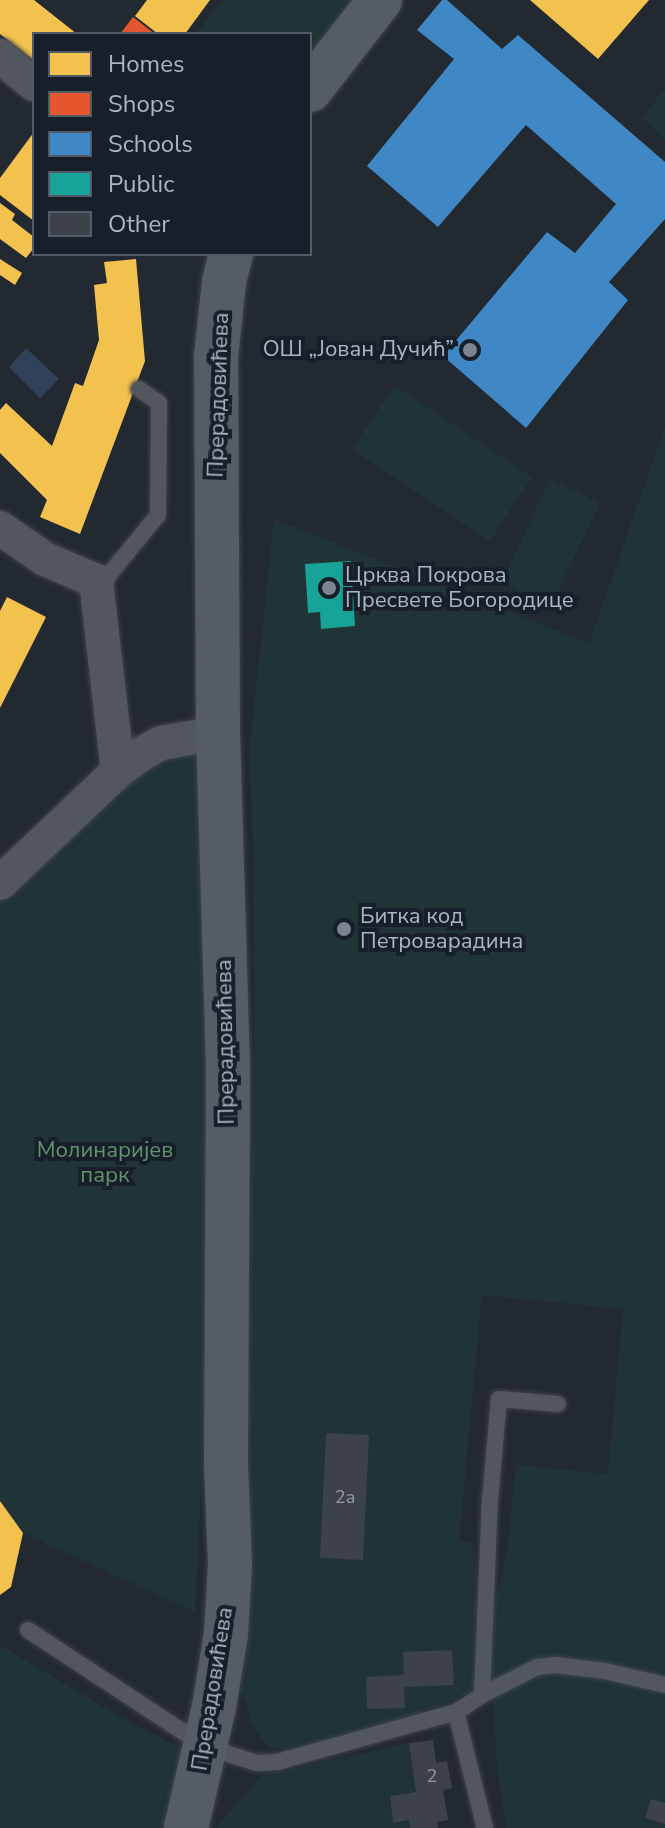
<!DOCTYPE html>
<meta charset="utf-8">
<style>
body{margin:0}
#map{position:relative;width:665px;height:1828px;overflow:hidden;background:#232930;font-family:"Nunito Sans",sans-serif}
div>[style]{position:absolute}
[style*='--x']{left:calc(var(--x)*1px);top:calc(var(--y)*1px);width:calc(var(--w)*1px);rotate:calc(var(--a)*1deg)}
.green>*{inset:0;background:#203335}
.water>*{inset:0;background:#304259}
.homes>*{inset:0;background:#f2c14e}
.shops>*{inset:0;background:#e4572e}
.schools>*{inset:0;background:#3f88c5}
.public>*{inset:0;background:#17a398}
.building>*{inset:0;background:#3d4248}
.roads{filter:drop-shadow(0 0 2px #3f4349) drop-shadow(0 0 2px #3f4349)}
.service>*{height:16px;margin:-8px;padding:0 8px;transform-origin:8px;border-radius:8px;background:#52575e}
.minor>*{height:34px;margin:-17px;padding:0 17px;transform-origin:17px;border-radius:17px;background:#52575e}
.secondary>*{height:44px;margin:-22px;padding:0 22px;transform-origin:22px;border-radius:22px;background:#565c64}
.dots>*{width:22px;height:22px;translate:-50% -50%;box-sizing:border-box;border:4px solid #171f2a;border-radius:50%}
span{translate:-50% -50%;white-space:nowrap;text-align:center;line-height:1.15;-webkit-text-stroke:8px #171f2a;paint-order:stroke}
.number-label{font-size:18px;color:#9098a4}
.number-label span{-webkit-text-stroke-width:0}
.poi-label{font-size:22px;color:#abb5c3}
.right{translate:-100% -50%;text-align:right}
.left{translate:0 -50%;text-align:left}
.street-label{font-size:22px;color:#abb5c3}
.park-label{font-size:22px;color:#63936d}
.legend{position:absolute;left:32px;top:32px;width:280px;height:224px;box-sizing:border-box;background:#171f2a;border:2px solid #525b67;margin:0;padding:10px 14px;list-style:none;font-size:24px;color:#abb5c3}
.legend li{display:flex;align-items:center;gap:16px;height:40px}
.legend b{width:40px;border:2px solid #525b67}
</style>
<div id="map">
<div class="green">
<i style="clip-path:polygon(222px 0,380px 0,310px 90px,310px 34px,196px 34px)"></i>
<i style="clip-path:polygon(665px 88px,665px 140px,642px 118px)"></i>
<i style="clip-path:polygon(394px 385px,532px 477px,490px 541px,352px 449px)"></i>
<i style="clip-path:polygon(665px 427px,665px 1828px,506px 1828px,497px 1766px,489px 1632px,508px 1546px,516px 1465px,608px 1474px,623px 1309px,482px 1295px,459px 1541px,475px 1543px,477px 1677px,474px 1687px,467px 1694px,410px 1717px,286px 1750px,270px 1748px,261px 1738px,251px 1722px,241px 1689px,254px 1065px,254px 859px,249px 754px,274px 519px,589px 643px)"></i>
<i style="clip-path:polygon(550px 479px,600px 503px,551px 607px,501px 583px)"></i>
<i style="clip-path:polygon(161px 743px,198px 758px,211px 1061px,205px 1406px,195px 1612px,23px 1533px,0 1501px,0 883px)"></i>
<i style="clip-path:polygon(0 1645px,122px 1718px,182px 1749px,169px 1828px,0 1828px)"></i>
<i style="clip-path:polygon(409px 1743px,416px 1792px,390px 1797px,393px 1822px,409px 1820px,410px 1828px,216px 1828px,261px 1776px)"></i>
</div>
<div class="water">
<i style="clip-path:polygon(26px 348px,59px 379px,40px 398px,9px 367px)"></i>
</div>
<div class="homes">
<i style="clip-path:polygon(0 0,34px 0,77px 34px,34px 34px,34px 61px,0 34px)"></i>
<i style="clip-path:polygon(147px 0,210px 0,185px 34px,158px 34px,135px 16px)"></i>
<i style="clip-path:polygon(530px 0,649px 0,598px 59px)"></i>
<i style="clip-path:polygon(34px 132px,34px 221px,0 195px,0 178px)"></i>
<i style="clip-path:polygon(0 203px,15px 214px,12px 220px,34px 237px,34px 248px,26px 258px,0 239px)"></i>
<i style="clip-path:polygon(0 259px,22px 273px,15px 285px,0 275px)"></i>
<i style="clip-path:polygon(136px 259px,145px 361px,80px 534px,40px 517px,47px 500px,0 453px,0 410px,6px 403px,52px 446px,75px 383px,83px 386px,99px 340px,94px 285px,107px 283px,104px 262px)"></i>
<i style="clip-path:polygon(7px 597px,46px 617px,0 708px,0 611px)"></i>
<i style="clip-path:polygon(0 1501px,23px 1533px,11px 1587px,0 1595px)"></i>
</div>
<div class="shops">
<i style="clip-path:polygon(133px 17px,155px 34px,120px 34px)"></i>
</div>
<div class="schools">
<i style="clip-path:polygon(442px 0,447px 0,502px 49px,518px 35px,665px 162px,665px 219px,609px 282px,628px 300px,526px 428px,443px 356px,547px 232px,575px 253px,616px 204px,526px 125px,438px 227px,367px 166px,454px 59px,417px 30px)"></i>
</div>
<div class="public">
<i style="clip-path:polygon(351px 561px,355px 626px,321px 629px,320px 612px,308px 613px,305px 564px)"></i>
</div>
<div class="building">
<i style="clip-path:polygon(326px 1433px,369px 1435px,363px 1560px,320px 1558px)"></i>
<i style="clip-path:polygon(452px 1650px,454px 1685px,404px 1687px,405px 1708px,367px 1709px,366px 1677px,404px 1675px,403px 1652px)"></i>
<i style="clip-path:polygon(433px 1740px,436px 1763px,447px 1761px,452px 1788px,443px 1790px,448px 1820px,437px 1822px,438px 1828px,410px 1828px,409px 1820px,393px 1823px,390px 1796px,416px 1792px,409px 1743px)"></i>
<i style="clip-path:polygon(651px 1799px,665px 1803px,665px 1824px,645px 1818px)"></i>
</div>
<div class="roads">
<div class="service">
<i style="--x:99;--y:587;--w:93;--a:-50.7"></i>
<i style="--x:158;--y:515;--w:112;--a:-89.5"></i>
<i style="--x:159;--y:403;--w:24;--a:-145"></i>
<i style="--x:28;--y:1630;--w:213;--a:33.3"></i>
<i style="--x:206;--y:1747;--w:53;--a:17.4"></i>
<i style="--x:257;--y:1763;--w:20;--a:-3"></i>
<i style="--x:277;--y:1762;--w:186;--a:-15.6"></i>
<i style="--x:456;--y:1712;--w:31;--a:-33"></i>
<i style="--x:482;--y:1695;--w:195;--a:-87.7"></i>
<i style="--x:490;--y:1500;--w:101;--a:-84.9"></i>
<i style="--x:499;--y:1399;--w:59;--a:4.8"></i>
<i style="--x:482;--y:1695;--w:62;--a:-27"></i>
<i style="--x:537;--y:1667;--w:18;--a:-6"></i>
<i style="--x:555;--y:1665;--w:50;--a:6.8"></i>
<i style="--x:605;--y:1671;--w:62;--a:13.1"></i>
<i style="--x:456;--y:1712;--w:120;--a:76"></i>
</div>
<div class="minor">
<i style="--x:0;--y:56;--w:44;--a:39.5"></i>
<i style="--x:0;--y:528;--w:55;--a:34.6"></i>
<i style="--x:45;--y:559;--w:56;--a:23.3"></i>
<i style="--x:96;--y:581;--w:191;--a:83.4"></i>
<i style="--x:0;--y:883;--w:163;--a:-43.5"></i>
<i style="--x:118;--y:771;--w:29;--a:-36"></i>
<i style="--x:141;--y:754;--w:23;--a:-29"></i>
<i style="--x:161;--y:743;--w:58;--a:-10"></i>
</div>
<div class="secondary">
<i style="--x:310;--y:90;--w:114;--a:-52.1"></i>
<i style="--x:186;--y:1828;--w:124;--a:-77"></i>
<i style="--x:214;--y:1707;--w:74;--a:-80.7"></i>
<i style="--x:226;--y:1634;--w:70;--a:-86.7"></i>
<i style="--x:230;--y:1564;--w:101;--a:-92.3"></i>
<i style="--x:226;--y:1463;--w:395;--a:-89.7"></i>
<i style="--x:228;--y:1068;--w:335;--a:-91.7"></i>
<i style="--x:218;--y:733;--w:377;--a:-90.3"></i>
<i style="--x:216;--y:356;--w:74;--a:-83.8"></i>
<i style="--x:224;--y:282;--w:29;--a:-76"></i>
</div>
</div>
<div class="dots">
<i style="left:470px;top:350px;background:#7b8490"></i>
<i style="left:329px;top:588px;background:#7b8490"></i>
<i style="left:344px;top:929px;background:#7b8490"></i>
</div>
<div class="number-label">
<span style="left:345px;top:1497px">2a</span>
<span style="left:432px;top:1776px">2</span>
</div>
<div class="poi-label">
<span class="right" style="left:454px;top:350px">ОШ „Јован Дучић”</span>
<span class="left" style="left:345px;top:588px">Црква Покрова<br>Пресвете Богородице</span>
<span class="left" style="left:360px;top:929px">Битка код<br>Петроварадина</span>
</div>
<div class="street-label">
<span style="left:219px;top:395px;rotate:-88deg">Прерадовићева</span>
<span style="left:226px;top:1042px;rotate:-91deg">Прерадовићева</span>
<span style="left:213px;top:1689px;rotate:-81deg">Прерадовићева</span>
</div>
<div class="park-label">
<span style="left:105px;top:1163px">Молинаријев<br>парк</span>
</div>
<ul class="legend">
<li><b style="height:22px;background:#f2c14e"></b>Homes</li>
<li><b style="height:22px;background:#e4572e"></b>Shops</li>
<li><b style="height:22px;background:#3f88c5"></b>Schools</li>
<li><b style="height:22px;background:#17a398"></b>Public</li>
<li><b style="height:22px;background:#3d4248"></b>Other</li>
</ul>
</div>
